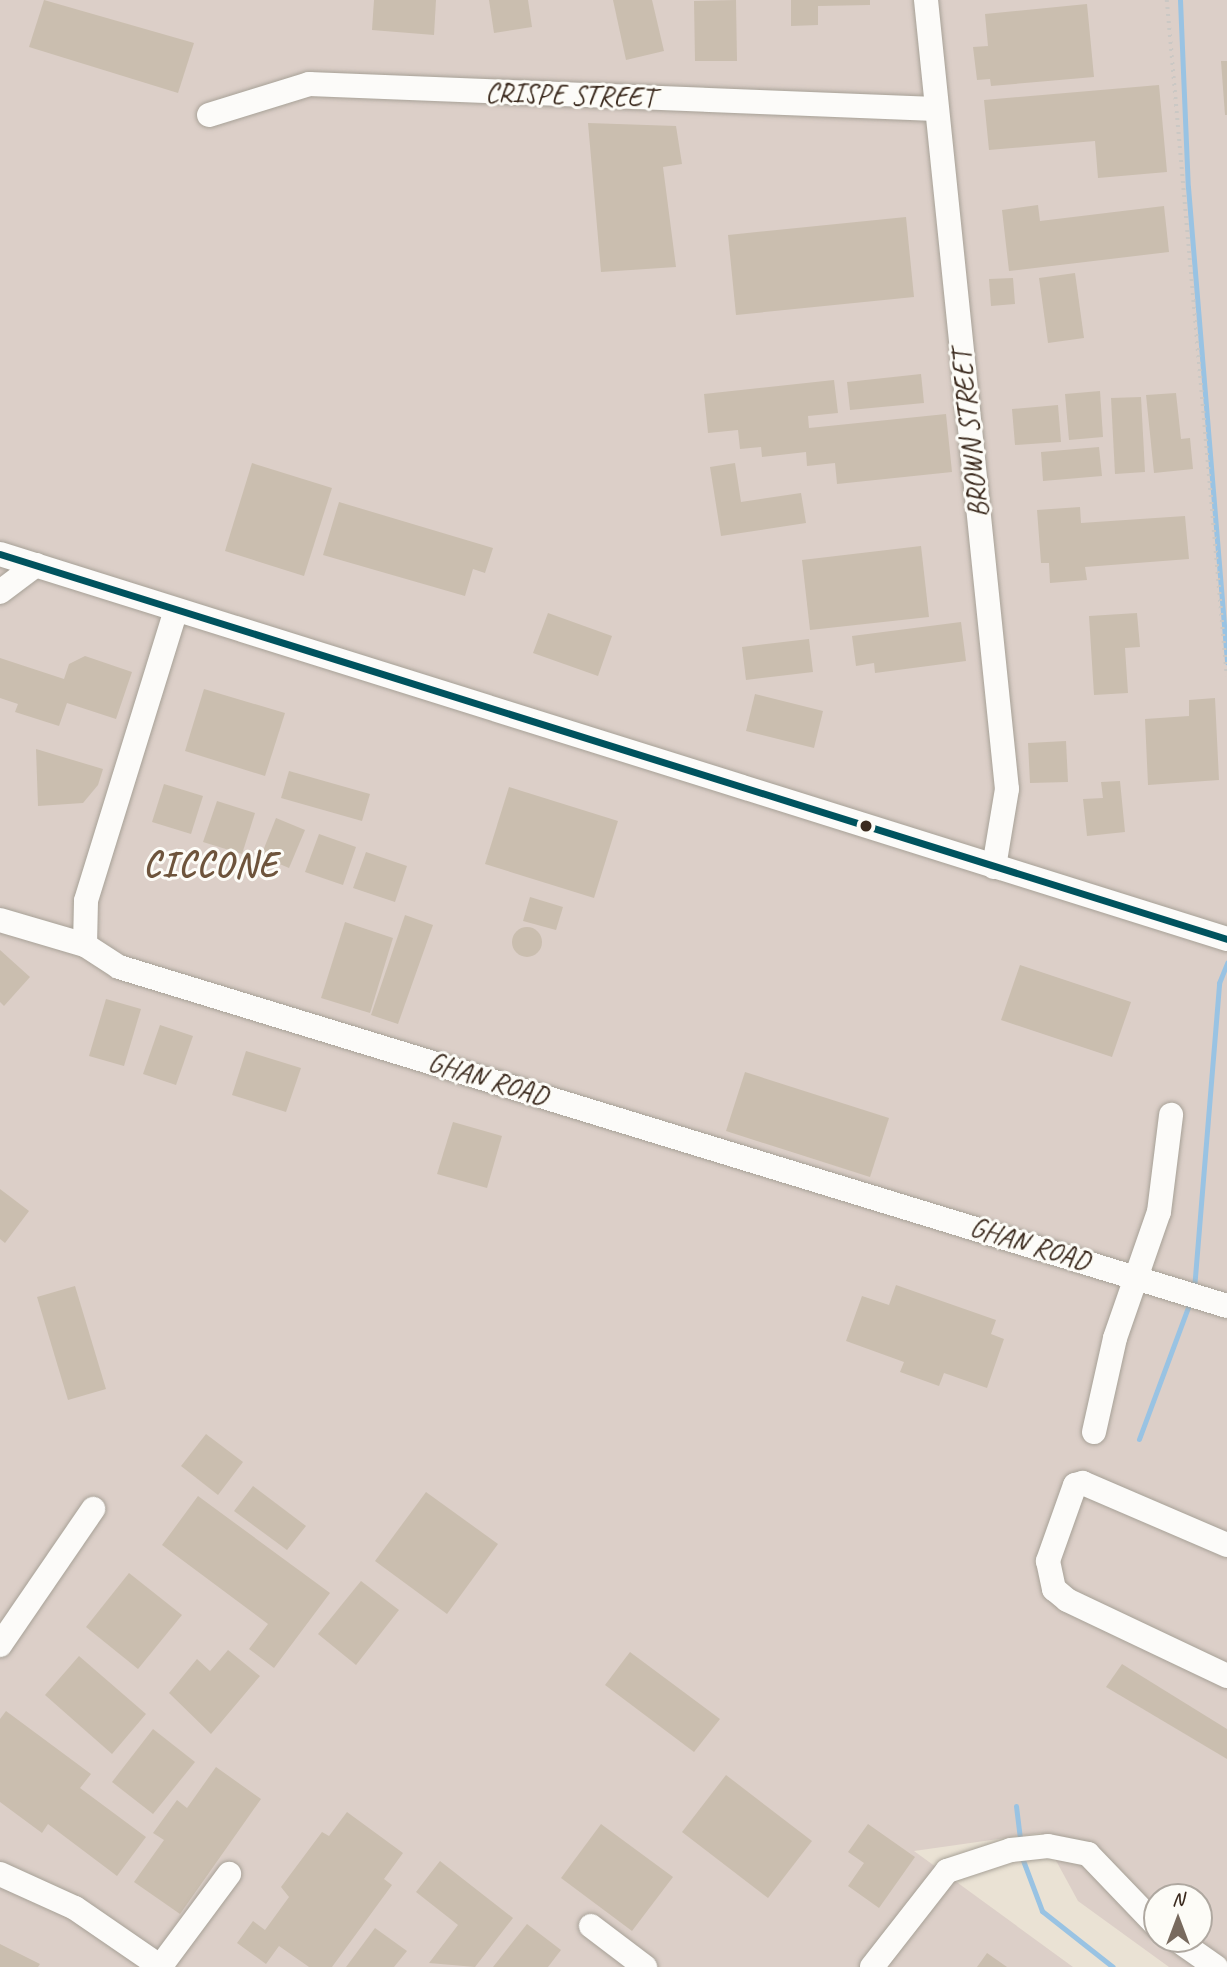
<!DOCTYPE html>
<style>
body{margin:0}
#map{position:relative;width:1227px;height:1967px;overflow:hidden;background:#eae2d4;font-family:Caveat,sans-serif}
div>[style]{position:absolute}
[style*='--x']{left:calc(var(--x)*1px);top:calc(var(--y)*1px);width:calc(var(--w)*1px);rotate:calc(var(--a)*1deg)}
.industrial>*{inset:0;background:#dccfc8}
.stream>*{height:5px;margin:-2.5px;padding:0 2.5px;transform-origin:2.5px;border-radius:2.5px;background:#99c3e3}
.building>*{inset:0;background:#cabeaf}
.round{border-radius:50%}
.path>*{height:3.5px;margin-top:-1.75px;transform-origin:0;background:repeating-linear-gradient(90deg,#cbc8c4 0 2px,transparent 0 7px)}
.roads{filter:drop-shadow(0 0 2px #a7a197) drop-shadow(0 0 2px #a7a197)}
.minor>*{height:24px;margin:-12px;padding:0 12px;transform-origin:12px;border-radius:12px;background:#fcfbf9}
.bus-1>*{height:7px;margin:-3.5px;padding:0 3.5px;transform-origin:3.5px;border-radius:3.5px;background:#00535e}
.dots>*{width:19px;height:19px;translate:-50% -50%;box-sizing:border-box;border:4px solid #fdfcf7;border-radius:50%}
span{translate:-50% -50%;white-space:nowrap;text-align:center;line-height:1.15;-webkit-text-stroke:6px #fdfcf7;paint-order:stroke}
.street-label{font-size:28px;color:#3b2a1e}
.district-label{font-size:35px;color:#6e543c;font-weight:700;letter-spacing:2px}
.north{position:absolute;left:1143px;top:1883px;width:70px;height:70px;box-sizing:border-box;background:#fdfcf7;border:2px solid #afa8a0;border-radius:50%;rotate:0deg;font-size:19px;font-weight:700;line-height:28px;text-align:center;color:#3b2a1e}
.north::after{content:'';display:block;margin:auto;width:24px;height:32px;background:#786a5e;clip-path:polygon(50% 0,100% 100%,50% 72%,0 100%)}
</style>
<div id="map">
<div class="industrial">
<i style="clip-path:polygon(evenodd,0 0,1227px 0,1227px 1967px,1169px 1967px,1078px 1901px,1041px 1833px,914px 1851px,1073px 1967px,0 1967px,0 0,1157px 1897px,1199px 1897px,1199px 1939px,1157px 1939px,1157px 1897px)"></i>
</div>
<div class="stream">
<i style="--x:1180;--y:0;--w:187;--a:87.6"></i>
<i style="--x:1188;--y:187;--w:477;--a:85.3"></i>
<i style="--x:1194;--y:1289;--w:307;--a:-85.3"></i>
<i style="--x:1219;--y:983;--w:22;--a:-68"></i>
<i style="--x:1139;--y:1439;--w:146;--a:-69.6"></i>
<i style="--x:1016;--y:1806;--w:35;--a:83"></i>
<i style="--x:1021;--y:1855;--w:60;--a:69.4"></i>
<i style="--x:1042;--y:1911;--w:90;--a:38.3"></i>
</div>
<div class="building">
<i style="clip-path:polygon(44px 0,194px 43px,178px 93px,29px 47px)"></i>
<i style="clip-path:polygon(374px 0,436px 0,434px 35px,372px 30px)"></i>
<i style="clip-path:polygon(489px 0,528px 0,532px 27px,494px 33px)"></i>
<i style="clip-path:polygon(613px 0,652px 0,664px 51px,626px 60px)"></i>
<i style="clip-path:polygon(736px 0,737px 61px,695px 61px,694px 1px)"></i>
<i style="clip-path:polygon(791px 0,870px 0,870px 5px,818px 6px,818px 25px,791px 26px)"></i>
<i style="clip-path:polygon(1087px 4px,1094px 77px,991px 86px,990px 79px,977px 80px,973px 47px,988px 46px,985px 14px)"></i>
<i style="clip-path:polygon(1221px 61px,1227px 61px,1227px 115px,1225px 115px)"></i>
<i style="clip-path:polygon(1159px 85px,1167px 172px,1098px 178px,1095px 141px,989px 150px,984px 100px)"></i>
<i style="clip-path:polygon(588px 123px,676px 126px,682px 164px,663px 167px,676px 267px,601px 272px)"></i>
<i style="clip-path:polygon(1038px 205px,1040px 221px,1164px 206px,1169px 252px,1009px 271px,1002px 210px)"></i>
<i style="clip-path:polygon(906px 217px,914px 297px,736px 315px,728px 235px)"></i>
<i style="clip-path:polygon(1075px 273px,1084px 338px,1048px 343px,1039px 278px)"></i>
<i style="clip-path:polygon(1013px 278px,1015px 304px,991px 306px,989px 279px)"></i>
<i style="clip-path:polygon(921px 374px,924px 403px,850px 410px,847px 382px)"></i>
<i style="clip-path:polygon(834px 380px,838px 413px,808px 416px,809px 428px,946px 414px,952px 472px,837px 484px,835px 463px,807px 466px,806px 452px,762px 457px,761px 447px,740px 449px,738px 430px,708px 433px,704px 394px)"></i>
<i style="clip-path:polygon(1100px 391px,1103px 437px,1069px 440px,1065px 394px)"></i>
<i style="clip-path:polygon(1176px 393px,1181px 439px,1190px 438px,1193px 469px,1154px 473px,1146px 395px)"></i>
<i style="clip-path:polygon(1141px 397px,1145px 472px,1115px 474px,1111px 398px)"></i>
<i style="clip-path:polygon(1058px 405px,1061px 442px,1015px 445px,1012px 409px)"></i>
<i style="clip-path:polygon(1099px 447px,1102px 476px,1043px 481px,1041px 452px)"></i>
<i style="clip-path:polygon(252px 463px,332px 488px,304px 576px,225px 551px)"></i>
<i style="clip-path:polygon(735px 463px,741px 502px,801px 493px,806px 523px,721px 536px,710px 467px)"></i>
<i style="clip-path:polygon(339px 502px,493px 548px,485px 573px,473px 569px,465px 596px,323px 555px)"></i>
<i style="clip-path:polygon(1080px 507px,1081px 523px,1185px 516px,1189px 559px,1085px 567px,1087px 580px,1050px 583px,1049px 563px,1041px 563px,1037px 510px)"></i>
<i style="clip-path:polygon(921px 546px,929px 617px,810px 630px,802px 560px)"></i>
<i style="clip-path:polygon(548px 613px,612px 636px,598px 676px,533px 653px)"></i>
<i style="clip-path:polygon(1137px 613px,1140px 647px,1125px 648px,1128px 693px,1094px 695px,1089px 616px)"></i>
<i style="clip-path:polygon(961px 622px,966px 661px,875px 673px,874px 663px,856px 666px,852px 636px)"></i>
<i style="clip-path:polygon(809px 639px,813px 672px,746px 680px,742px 647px)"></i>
<i style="clip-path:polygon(85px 656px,132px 672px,116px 719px,67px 703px,59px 726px,15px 712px,18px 704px,0 698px,0 658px,64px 679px,69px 664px)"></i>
<i style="clip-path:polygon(204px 689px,285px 713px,265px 776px,185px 751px)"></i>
<i style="clip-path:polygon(755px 694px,823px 711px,814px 748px,746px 731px)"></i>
<i style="clip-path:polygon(1215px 698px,1219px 780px,1148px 785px,1145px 719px,1189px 716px,1189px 700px)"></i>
<i style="clip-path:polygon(1066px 741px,1068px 782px,1030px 783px,1028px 743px)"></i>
<i style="clip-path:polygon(36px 749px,103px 769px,98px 785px,83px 803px,38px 806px)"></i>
<i style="clip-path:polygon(289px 771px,370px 794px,362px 821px,281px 798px)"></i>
<i style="clip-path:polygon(1120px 781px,1125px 832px,1087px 836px,1083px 799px,1103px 798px,1101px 782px)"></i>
<i style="clip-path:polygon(164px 784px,203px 796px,191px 834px,152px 822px)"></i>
<i style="clip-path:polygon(509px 787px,618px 821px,594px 898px,485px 864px)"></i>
<i style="clip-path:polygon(217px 801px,255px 813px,242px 854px,203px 842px)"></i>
<i style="clip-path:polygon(276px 818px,305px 830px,289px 868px,261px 856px)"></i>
<i style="clip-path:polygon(319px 834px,356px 847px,343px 885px,305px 872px)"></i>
<i style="clip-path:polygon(366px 852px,407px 866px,395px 902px,353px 888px)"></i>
<i style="clip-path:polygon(530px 897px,563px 907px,556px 930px,523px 921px)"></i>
<i style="clip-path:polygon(405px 915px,433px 925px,398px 1024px,371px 1015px)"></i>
<i style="clip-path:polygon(345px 922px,393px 938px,370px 1013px,321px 998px)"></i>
<i class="round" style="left:512px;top:927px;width:30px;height:30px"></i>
<i style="clip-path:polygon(0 950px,30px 977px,4px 1006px,0 1002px)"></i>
<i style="clip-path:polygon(1020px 965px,1131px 1002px,1112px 1057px,1001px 1020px)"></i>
<i style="clip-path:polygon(106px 999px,141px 1009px,124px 1066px,89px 1056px)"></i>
<i style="clip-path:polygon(160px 1025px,193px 1036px,176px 1085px,143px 1074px)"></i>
<i style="clip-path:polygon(246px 1051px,301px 1068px,286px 1112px,232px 1095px)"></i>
<i style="clip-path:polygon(745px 1072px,889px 1118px,870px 1177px,726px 1131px)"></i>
<i style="clip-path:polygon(453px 1122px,502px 1136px,487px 1188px,437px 1174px)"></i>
<i style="clip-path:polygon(0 1189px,29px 1211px,5px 1243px,0 1239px)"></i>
<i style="clip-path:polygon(896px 1285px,996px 1320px,991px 1334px,1004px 1339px,987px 1388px,944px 1373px,939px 1386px,900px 1372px,904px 1362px,846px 1341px,862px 1296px,889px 1305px)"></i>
<i style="clip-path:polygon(75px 1286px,106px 1389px,68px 1400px,37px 1297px)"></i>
<i style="clip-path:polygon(206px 1434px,243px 1462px,218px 1495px,181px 1466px)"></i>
<i style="clip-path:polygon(253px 1486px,306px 1526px,287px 1550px,234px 1511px)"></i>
<i style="clip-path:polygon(426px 1492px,498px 1544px,447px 1614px,375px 1561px)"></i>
<i style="clip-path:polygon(198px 1496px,330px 1593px,274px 1668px,249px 1649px,268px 1624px,162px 1545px)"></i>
<i style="clip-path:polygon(129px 1573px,182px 1615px,138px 1669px,86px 1627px)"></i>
<i style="clip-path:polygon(361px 1581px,399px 1610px,356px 1665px,318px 1634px)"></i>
<i style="clip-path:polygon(228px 1650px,260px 1676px,211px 1734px,169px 1693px,197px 1659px,210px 1671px)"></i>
<i style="clip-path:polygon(630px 1652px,720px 1719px,694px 1752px,605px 1685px)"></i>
<i style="clip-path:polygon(79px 1656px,146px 1714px,112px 1754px,45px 1695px)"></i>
<i style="clip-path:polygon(1122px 1664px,1227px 1729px,1227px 1759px,1106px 1687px)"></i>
<i style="clip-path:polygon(6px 1711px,91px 1774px,80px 1788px,146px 1837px,117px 1876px,48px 1824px,42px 1833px,0 1802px,0 1719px)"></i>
<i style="clip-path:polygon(153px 1729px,195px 1762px,153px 1814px,112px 1782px)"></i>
<i style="clip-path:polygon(216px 1767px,261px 1799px,180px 1914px,134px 1882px,164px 1840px,153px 1833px,177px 1800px,187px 1808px)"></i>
<i style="clip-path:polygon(726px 1775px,812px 1841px,768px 1898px,682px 1832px)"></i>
<i style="clip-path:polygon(347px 1812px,403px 1853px,384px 1879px,392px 1885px,332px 1967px,309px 1967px,279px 1946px,266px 1964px,237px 1943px,253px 1921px,265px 1930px,289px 1897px,281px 1887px,322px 1832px,329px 1836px)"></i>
<i style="clip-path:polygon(601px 1824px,673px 1877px,632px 1931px,561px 1878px)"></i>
<i style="clip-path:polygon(868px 1824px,915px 1857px,879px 1908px,848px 1886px,864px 1863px,848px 1852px)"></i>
<i style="clip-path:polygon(440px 1861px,513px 1918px,475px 1967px,429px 1963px,458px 1925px,416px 1892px)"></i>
<i style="clip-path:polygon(527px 1924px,561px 1950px,548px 1967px,493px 1967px)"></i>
<i style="clip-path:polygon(375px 1928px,407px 1951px,394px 1967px,346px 1967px)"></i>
<i style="clip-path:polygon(0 1944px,40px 1964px,38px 1967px,0 1967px)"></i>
<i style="clip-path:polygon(987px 1953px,1007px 1967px,977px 1967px)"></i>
</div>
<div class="path">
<i style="--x:1167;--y:0;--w:679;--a:84.93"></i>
</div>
<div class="roads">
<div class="minor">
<i style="--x:926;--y:0;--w:793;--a:84.14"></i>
<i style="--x:1007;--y:789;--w:79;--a:99.5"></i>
<i style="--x:209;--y:115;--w:105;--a:-17.2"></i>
<i style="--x:309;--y:84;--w:627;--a:2.28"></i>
<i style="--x:0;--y:554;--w:1286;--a:17.42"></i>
<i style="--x:0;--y:592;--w:45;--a:-36.9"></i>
<i style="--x:175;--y:613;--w:301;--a:107.2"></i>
<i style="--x:86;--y:901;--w:44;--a:91.3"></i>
<i style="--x:85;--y:945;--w:40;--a:32.9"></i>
<i style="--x:119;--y:967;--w:1159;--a:17.01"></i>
<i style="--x:0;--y:920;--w:89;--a:16.4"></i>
<i style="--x:1094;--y:1432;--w:96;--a:-77.4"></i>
<i style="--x:1115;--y:1338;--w:133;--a:-70.8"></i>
<i style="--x:1159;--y:1212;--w:98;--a:-82.9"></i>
<i style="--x:1227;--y:1545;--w:157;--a:-156.7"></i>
<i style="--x:1083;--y:1483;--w:8;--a:166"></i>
<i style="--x:1075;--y:1485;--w:81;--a:109.6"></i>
<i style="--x:1048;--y:1561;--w:29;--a:78"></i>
<i style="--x:1054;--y:1589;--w:17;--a:40"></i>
<i style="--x:1067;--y:1600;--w:177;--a:25.4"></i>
<i style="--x:0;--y:1645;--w:165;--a:-55.6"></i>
<i style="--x:0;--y:1874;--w:82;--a:24.4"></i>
<i style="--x:75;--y:1908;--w:104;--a:34.5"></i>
<i style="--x:591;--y:1926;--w:68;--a:37.2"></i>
<i style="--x:1176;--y:1939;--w:49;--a:35"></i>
<i style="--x:160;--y:1967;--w:116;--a:-53.4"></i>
<i style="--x:872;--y:1967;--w:122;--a:-52"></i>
<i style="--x:947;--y:1871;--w:67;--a:-18.2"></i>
<i style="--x:1011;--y:1850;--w:37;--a:-6"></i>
<i style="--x:1048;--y:1846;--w:41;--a:11.3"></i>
<i style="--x:1088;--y:1854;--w:100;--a:46.2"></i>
</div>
</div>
<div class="bus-1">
<i style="--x:0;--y:554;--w:1286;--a:17.42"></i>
</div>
<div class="dots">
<i style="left:866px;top:826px;background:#3b2a1e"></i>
</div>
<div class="street-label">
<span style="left:570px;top:95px;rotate:2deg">CRISPE STREET</span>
<span style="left:970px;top:434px;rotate:-96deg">BROWN STREET</span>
<span style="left:488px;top:1079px;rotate:17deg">GHAN ROAD</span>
<span style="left:1030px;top:1244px;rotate:17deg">GHAN ROAD</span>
</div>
<div class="district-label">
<span style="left:211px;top:865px">CICCONE</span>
</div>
<div class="north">N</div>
</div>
